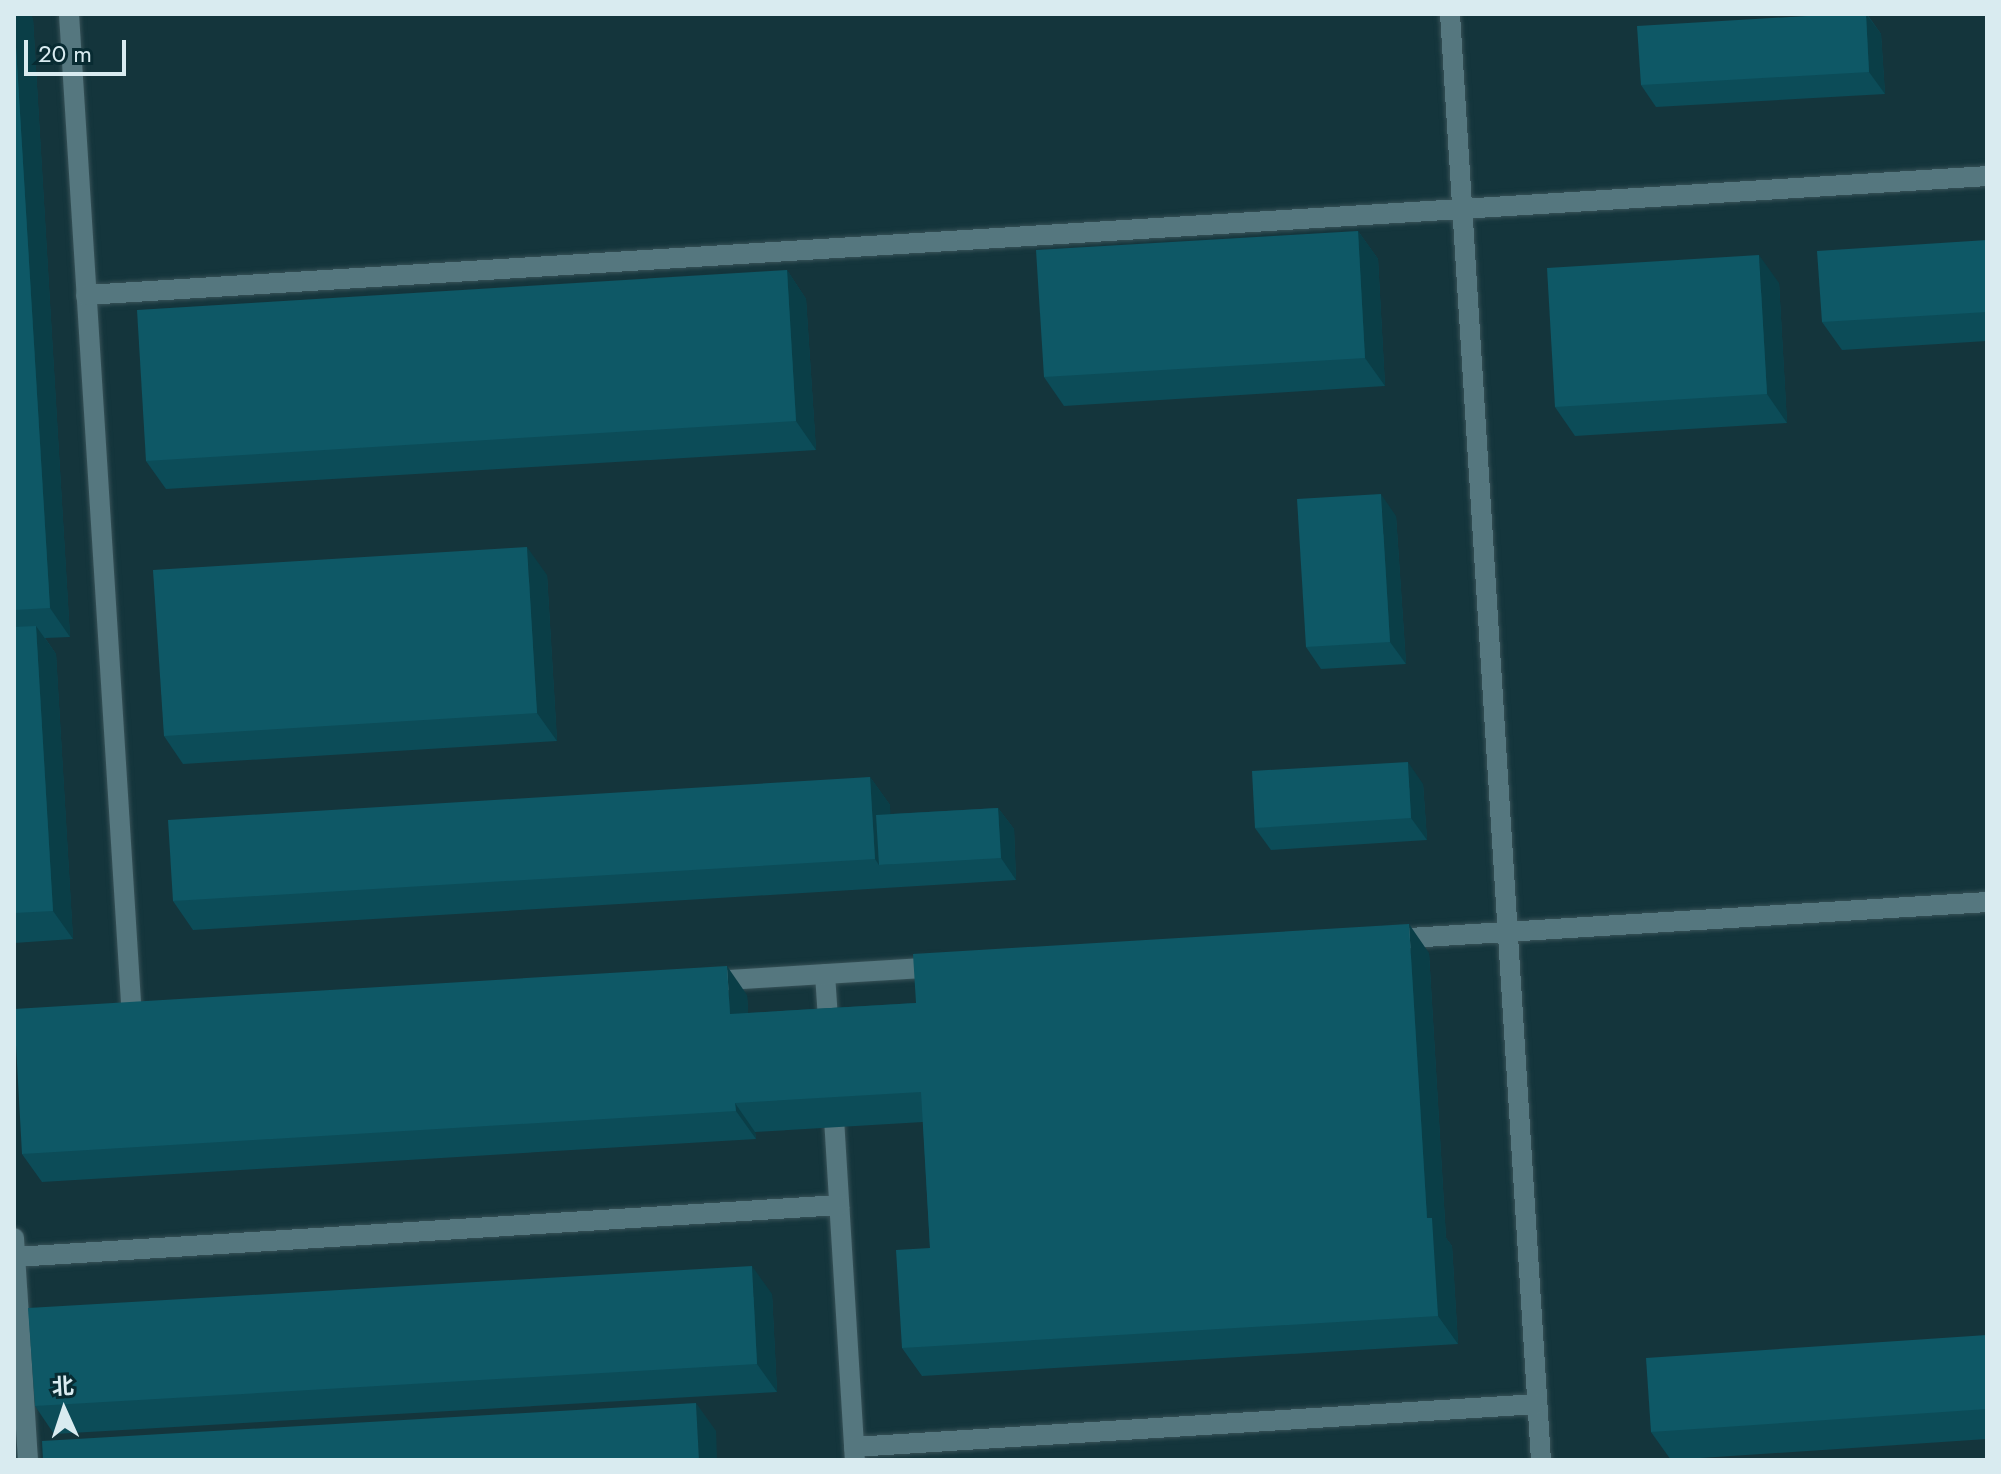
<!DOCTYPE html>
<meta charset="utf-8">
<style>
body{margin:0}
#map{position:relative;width:2001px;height:1474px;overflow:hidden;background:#14353c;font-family:Jost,"Noto Sans SC",sans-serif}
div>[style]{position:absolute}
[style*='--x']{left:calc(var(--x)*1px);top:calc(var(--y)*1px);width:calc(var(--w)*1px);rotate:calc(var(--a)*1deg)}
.roads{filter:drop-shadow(0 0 2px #385258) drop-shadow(0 0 2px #385258)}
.service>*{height:20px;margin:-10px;padding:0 10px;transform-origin:10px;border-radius:10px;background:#55777f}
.wall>*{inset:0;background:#0c4c58}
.shaded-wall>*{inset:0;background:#0a3e47}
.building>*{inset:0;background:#0e5866}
span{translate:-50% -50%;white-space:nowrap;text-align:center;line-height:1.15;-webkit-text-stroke:6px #082b32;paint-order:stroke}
.frame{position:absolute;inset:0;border:16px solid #d9ebf0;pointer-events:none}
.north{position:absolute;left:24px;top:1370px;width:80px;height:80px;-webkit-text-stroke:6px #082b32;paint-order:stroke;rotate:357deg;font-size:22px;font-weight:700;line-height:32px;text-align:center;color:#d9ebf0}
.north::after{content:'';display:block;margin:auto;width:28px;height:36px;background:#d9ebf0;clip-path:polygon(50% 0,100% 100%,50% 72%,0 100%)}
.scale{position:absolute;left:24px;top:40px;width:102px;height:36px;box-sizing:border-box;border:4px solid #d9ebf0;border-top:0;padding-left:10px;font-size:24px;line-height:28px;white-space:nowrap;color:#d9ebf0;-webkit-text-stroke:6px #082b32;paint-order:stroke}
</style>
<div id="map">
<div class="roads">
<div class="service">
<i style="--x:69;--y:14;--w:1005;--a:86.41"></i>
<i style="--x:132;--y:1017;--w:11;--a:175"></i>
<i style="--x:1450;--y:14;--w:1449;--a:86.4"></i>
<i style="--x:86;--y:295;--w:1905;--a:-3.58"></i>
<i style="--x:1393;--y:939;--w:595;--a:-3.56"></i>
<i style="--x:825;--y:974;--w:60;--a:86.2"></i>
<i style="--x:711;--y:981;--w:227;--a:-3.5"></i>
<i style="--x:833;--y:1102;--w:359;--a:86.5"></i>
<i style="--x:14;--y:1238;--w:222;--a:86.4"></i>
<i style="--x:15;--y:1257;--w:826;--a:-3.61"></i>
<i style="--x:854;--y:1447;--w:684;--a:-3.6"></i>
</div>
</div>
<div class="wall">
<i style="clip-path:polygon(14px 14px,30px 14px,33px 19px,70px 637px,45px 638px,56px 654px,73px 939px,14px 943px)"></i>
<i style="clip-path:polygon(1841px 14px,1867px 14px,1881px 34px,1885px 94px,1656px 107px,1641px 85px)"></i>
<i style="clip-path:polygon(1358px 231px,1378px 259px,1385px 386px,1064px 406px,1044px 377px)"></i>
<i style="clip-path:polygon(1987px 240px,1987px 341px,1842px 350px,1822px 322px)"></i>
<i style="clip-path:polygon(787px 270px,806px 299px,816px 450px,166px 489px,146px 461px)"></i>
<i style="clip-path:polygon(1779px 283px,1787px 423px,1575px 436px,1555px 407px)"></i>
<i style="clip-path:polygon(1396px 516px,1406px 664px,1321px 669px,1306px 647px)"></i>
<i style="clip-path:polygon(547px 575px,557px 741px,183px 764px,164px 736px)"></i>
<i style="clip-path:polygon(870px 777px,890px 805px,890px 814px,998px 808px,1014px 829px,1016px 880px,193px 930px,173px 901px)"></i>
<i style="clip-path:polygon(1423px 784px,1427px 840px,1271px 850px,1255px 828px)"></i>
<i style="clip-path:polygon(1429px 953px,1446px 1238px,1452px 1246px,1458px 1344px,922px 1376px,902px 1348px,930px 1248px,923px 1122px,755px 1132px,756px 1139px,42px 1182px,22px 1154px,747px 995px,748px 1013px,916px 1003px)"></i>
<i style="clip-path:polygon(772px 1294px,777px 1392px,54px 1434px,35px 1406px)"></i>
<i style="clip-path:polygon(1987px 1335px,1987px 1439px,1671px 1460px,1651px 1432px)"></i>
</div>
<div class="shaded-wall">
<i style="clip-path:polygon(14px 14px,30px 14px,33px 19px,70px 637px,50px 608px)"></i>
<i style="clip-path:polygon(1866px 14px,1881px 34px,1885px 94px,1869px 72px)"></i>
<i style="clip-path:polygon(1358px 231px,1378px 259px,1385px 386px,1365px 358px)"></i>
<i style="clip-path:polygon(1759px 255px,1779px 283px,1787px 423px,1767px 394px)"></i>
<i style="clip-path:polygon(787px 270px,806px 299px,816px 450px,796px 421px)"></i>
<i style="clip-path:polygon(1381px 494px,1396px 516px,1406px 664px,1390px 642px)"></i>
<i style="clip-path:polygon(527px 547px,547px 575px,557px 741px,537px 713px)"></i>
<i style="clip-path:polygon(36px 626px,56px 654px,73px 939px,53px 911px)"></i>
<i style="clip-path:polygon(1408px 762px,1423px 784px,1427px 840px,1411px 818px)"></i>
<i style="clip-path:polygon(870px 777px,890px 805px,893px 864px,879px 865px,875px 859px)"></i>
<i style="clip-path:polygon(998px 808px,1014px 829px,1016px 880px,1001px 858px)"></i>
<i style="clip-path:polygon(1409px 924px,1429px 953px,1446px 1238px,1452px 1246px,1458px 1344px,1438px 1316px,1427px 1218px)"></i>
<i style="clip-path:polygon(727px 966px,747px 995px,750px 1042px,730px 1014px)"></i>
<i style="clip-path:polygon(735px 1103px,755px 1132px,756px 1139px,736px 1111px)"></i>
<i style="clip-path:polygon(752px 1266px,772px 1294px,777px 1392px,757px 1364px)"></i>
<i style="clip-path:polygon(696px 1403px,716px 1431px,717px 1460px,699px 1460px)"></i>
</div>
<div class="building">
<i style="clip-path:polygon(14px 14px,50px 608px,14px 610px)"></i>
<i style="clip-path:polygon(1841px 14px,1866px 14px,1869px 72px,1641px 85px,1637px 26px)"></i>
<i style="clip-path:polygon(1358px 231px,1365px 358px,1044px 377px,1036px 250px)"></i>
<i style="clip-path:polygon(1987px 240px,1987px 312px,1822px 322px,1817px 251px)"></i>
<i style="clip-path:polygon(1759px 255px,1767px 394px,1555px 407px,1547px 268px)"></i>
<i style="clip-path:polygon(787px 270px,796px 421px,146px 461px,137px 310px)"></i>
<i style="clip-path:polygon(1381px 494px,1390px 642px,1306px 647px,1297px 499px)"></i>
<i style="clip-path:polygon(527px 547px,537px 713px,164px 736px,153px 570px)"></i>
<i style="clip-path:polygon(36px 626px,53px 911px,14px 913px,14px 627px)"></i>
<i style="clip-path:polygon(1408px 762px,1411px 818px,1255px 828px,1252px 771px)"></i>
<i style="clip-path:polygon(870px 777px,875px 859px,173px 901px,168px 820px)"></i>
<i style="clip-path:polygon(998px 808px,1001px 858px,879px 865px,876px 815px)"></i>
<i style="clip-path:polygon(1409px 924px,1427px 1218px,1432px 1218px,1438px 1316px,902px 1348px,896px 1250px,930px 1248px,921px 1092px,735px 1103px,736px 1111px,22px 1154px,14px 1009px,727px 966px,730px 1014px,916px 1003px,913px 954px)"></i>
<i style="clip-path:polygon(752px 1266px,757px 1364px,35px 1406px,28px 1308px)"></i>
<i style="clip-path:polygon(1987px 1335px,1987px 1409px,1651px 1432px,1646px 1358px)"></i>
<i style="clip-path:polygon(696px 1403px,699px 1460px,43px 1460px,42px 1441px)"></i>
</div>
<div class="frame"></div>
<div class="north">北</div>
<div class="scale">20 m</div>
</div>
